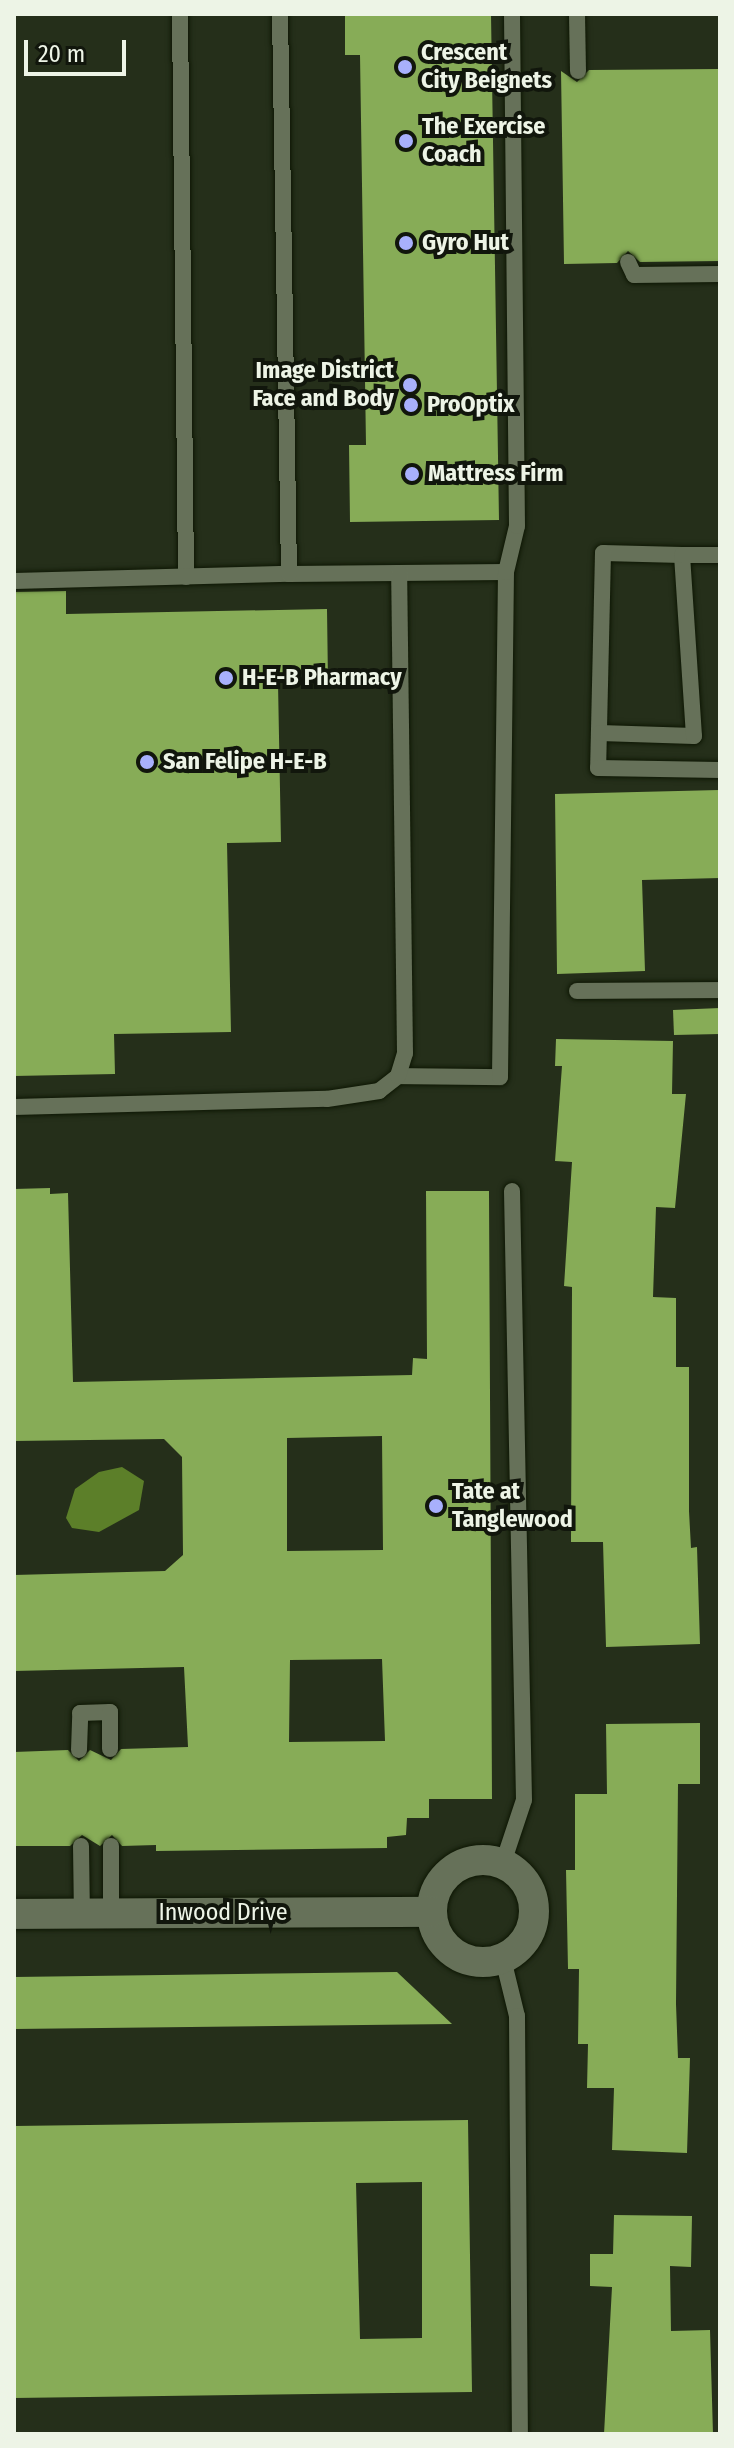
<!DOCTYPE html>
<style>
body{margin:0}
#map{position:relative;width:734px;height:2448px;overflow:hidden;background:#252f1a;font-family:"Fira Sans Condensed",sans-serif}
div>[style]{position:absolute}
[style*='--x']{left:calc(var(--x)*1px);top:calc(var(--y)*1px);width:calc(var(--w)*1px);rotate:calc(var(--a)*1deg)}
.water>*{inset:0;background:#5c7f29}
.building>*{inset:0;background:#87ac57}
.roads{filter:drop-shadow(0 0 2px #0e1704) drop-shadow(0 0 2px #0e1704)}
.lane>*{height:16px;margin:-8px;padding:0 8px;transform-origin:8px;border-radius:8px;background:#667159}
.street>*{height:30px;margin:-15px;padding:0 15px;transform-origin:15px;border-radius:15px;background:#667159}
.street>.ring{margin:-15px;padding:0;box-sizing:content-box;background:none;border:30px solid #667159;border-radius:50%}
.dots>*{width:22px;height:22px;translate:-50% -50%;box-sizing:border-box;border:4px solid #11160c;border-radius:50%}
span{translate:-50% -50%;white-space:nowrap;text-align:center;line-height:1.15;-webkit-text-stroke:8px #11160c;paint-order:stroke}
.poi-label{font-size:24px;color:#edf4e6;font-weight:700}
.left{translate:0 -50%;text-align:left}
.right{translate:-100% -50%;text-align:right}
.street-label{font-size:24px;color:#edf4e6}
.frame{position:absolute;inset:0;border:16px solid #edf4e6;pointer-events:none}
.scale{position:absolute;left:24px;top:40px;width:102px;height:36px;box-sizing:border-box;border:4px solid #edf4e6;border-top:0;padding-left:10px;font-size:24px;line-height:28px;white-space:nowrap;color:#edf4e6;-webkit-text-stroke:6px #11160c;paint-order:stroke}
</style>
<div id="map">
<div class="water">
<i style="clip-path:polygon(122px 1467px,144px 1481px,139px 1510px,99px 1532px,72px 1528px,66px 1518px,75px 1489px,99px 1472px)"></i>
</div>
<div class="building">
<i style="clip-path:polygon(345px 14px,491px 14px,499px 520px,350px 522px,349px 445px,366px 445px,360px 55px,345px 55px)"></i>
<i style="clip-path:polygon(720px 69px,720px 261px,640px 262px,628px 251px,617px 263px,564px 264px,561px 71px,577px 82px,589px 70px)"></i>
<i style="clip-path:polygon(66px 591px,66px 614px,327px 609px,328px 682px,278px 683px,281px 842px,227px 843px,231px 1032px,114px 1034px,115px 1074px,14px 1076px,14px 592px)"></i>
<i style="clip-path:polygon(719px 790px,720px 878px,642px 880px,645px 971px,557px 974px,555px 794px)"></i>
<i style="clip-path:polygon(720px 1008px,720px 1034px,674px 1035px,673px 1010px)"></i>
<i style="clip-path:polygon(556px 1039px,673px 1041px,672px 1094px,686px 1094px,675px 1208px,656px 1207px,653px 1297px,676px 1298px,676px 1367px,689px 1367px,689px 1511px,691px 1548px,697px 1547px,700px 1644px,606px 1647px,603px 1542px,571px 1542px,572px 1287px,564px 1286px,572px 1162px,555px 1161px,562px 1066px,555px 1066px)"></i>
<i style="clip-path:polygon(evenodd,50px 1188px,50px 1194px,68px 1193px,73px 1382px,412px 1375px,413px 1358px,427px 1359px,426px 1191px,489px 1191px,492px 1799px,429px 1799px,429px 1818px,407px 1818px,406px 1835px,387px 1837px,387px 1848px,156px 1851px,156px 1845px,122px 1846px,112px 1835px,100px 1846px,82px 1835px,70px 1846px,14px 1846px,14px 1752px,68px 1750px,79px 1761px,90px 1750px,111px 1760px,121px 1749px,188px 1747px,184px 1667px,14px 1671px,14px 1575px,165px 1571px,183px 1555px,182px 1457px,164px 1439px,14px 1441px,14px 1189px,50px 1188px,382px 1436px,383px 1550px,287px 1551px,287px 1438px,382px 1436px,50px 1188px,382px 1659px,385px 1741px,289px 1742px,290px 1660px,382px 1659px)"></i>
<i style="clip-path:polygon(700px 1723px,700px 1784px,678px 1784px,676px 2004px,678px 2058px,690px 2058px,687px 2153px,612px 2150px,614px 2088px,587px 2088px,588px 2044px,578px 2044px,579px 1969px,568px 1969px,566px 1870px,575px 1870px,575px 1794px,607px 1794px,606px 1724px)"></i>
<i style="clip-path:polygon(397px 1972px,452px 2024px,14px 2029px,14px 1977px)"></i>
<i style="clip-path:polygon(evenodd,468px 2120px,472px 2392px,14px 2398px,14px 2126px,468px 2120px,422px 2182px,422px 2338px,360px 2339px,356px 2183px,422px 2182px)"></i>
<i style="clip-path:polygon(614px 2215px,692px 2216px,691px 2267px,670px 2266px,671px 2331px,710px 2330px,713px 2434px,604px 2434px,612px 2287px,590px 2286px,590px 2254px,613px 2254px)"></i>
</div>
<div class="roads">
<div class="lane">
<i style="--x:180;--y:14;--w:563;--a:89.39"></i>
<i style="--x:577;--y:14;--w:57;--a:89"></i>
<i style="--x:628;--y:262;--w:14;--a:65"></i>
<i style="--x:634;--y:275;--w:86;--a:-0.7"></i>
<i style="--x:682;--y:555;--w:79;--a:-178.5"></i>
<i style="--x:603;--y:553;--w:215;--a:91.3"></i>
<i style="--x:598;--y:768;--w:122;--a:0.9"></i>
<i style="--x:289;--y:574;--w:217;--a:-0.5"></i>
<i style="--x:14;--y:581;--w:275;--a:-1.5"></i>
<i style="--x:289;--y:574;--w:560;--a:-90.92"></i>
<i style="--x:600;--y:733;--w:94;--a:1.8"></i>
<i style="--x:694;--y:736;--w:181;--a:-93.8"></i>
<i style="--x:682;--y:555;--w:38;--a:0"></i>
<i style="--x:577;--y:991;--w:143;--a:-0.4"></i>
<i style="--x:398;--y:1076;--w:102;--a:0.6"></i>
<i style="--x:500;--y:1077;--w:505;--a:-89.32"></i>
<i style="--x:506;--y:572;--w:47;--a:-76.6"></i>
<i style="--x:517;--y:526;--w:512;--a:-90.56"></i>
<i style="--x:14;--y:1107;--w:313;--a:-1.5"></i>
<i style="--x:327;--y:1099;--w:53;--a:-8.7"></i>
<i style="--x:379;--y:1091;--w:24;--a:-38"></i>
<i style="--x:398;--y:1076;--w:24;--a:-73"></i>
<i style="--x:405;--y:1053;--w:480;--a:-90.7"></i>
<i style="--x:79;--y:1750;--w:37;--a:-88"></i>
<i style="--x:80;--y:1713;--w:30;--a:-2"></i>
<i style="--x:110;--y:1712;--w:37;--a:90"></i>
<i style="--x:81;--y:1846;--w:68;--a:89.2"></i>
<i style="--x:111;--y:1846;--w:68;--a:90"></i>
<i style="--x:503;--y:1863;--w:66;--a:-71.6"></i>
<i style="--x:524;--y:1800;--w:609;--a:-91.13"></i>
<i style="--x:503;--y:1959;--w:59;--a:76.2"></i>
<i style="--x:517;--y:2016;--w:418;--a:89.6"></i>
</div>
<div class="street">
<i class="ring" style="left:432px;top:1860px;width:72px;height:72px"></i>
<i style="--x:14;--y:1914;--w:417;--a:-0.3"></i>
</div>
</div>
<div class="dots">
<i style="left:405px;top:67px;background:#a8b0fc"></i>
<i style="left:406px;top:141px;background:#a8b0fc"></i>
<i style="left:406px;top:243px;background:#a8b0fc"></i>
<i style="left:410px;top:385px;background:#a8b0fc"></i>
<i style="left:411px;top:405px;background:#a8b0fc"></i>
<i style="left:412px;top:474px;background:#a8b0fc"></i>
<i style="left:226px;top:678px;background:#a8b0fc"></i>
<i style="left:147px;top:762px;background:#a8b0fc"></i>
<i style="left:436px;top:1506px;background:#a8b0fc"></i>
</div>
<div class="poi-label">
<span class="left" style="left:421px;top:67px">Crescent<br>City Beignets</span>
<span class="left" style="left:422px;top:141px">The Exercise<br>Coach</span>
<span class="left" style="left:422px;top:243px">Gyro Hut</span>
<span class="right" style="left:394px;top:385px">Image District<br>Face and Body</span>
<span class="left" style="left:427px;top:405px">ProOptix</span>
<span class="left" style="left:428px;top:474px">Mattress Firm</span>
<span class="left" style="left:242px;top:678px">H-E-B Pharmacy</span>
<span class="left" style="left:163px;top:762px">San Felipe H-E-B</span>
<span class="left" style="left:452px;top:1506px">Tate at<br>Tanglewood</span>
</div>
<div class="street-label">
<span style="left:223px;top:1913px">Inwood Drive</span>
</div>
<div class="frame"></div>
<div class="scale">20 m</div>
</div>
